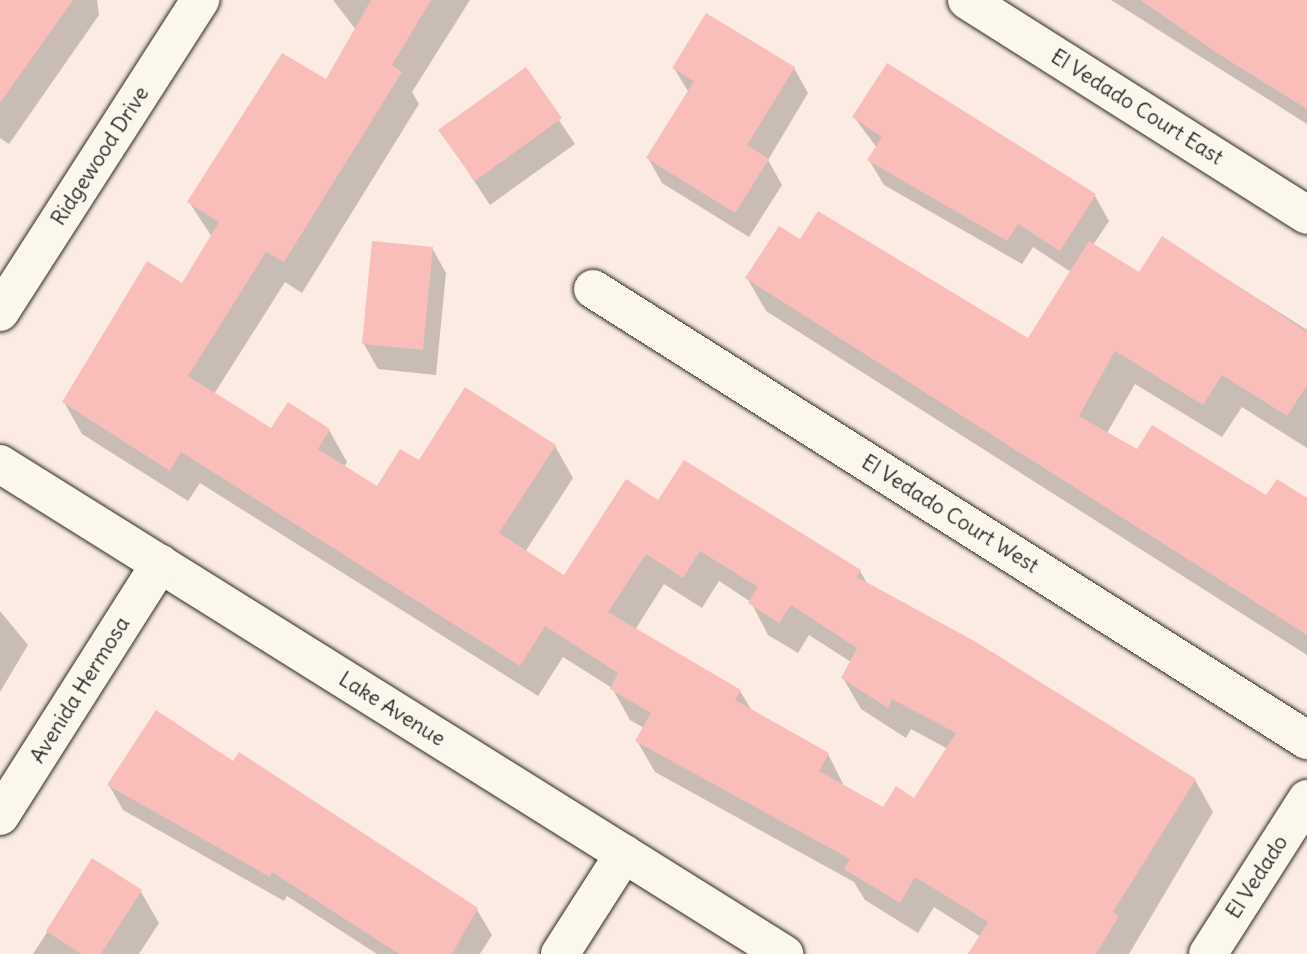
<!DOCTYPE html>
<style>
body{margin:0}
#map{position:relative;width:1307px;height:954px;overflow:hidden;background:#fbebe2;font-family:Delius,sans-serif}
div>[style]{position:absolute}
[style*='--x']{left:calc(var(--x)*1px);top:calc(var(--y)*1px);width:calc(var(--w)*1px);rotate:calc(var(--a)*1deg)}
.shadow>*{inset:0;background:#0003}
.building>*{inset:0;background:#f9bdba}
.roads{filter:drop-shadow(0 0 2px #2b2b2b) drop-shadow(0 0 2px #2b2b2b)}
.street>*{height:38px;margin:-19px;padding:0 19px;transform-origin:19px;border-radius:19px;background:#fbf7ec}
span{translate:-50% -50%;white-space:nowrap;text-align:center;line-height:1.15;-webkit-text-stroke:5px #fbf7ec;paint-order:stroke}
.street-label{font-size:21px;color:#2b2b2b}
</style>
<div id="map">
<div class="shadow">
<i style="clip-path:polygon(0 0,97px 0,99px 15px,9px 144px,0 138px)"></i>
<i style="clip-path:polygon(evenodd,333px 0,470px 0,412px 92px,419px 104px,302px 293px,285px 282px,214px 394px,272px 431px,329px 430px,347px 462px,344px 467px,378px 488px,419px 463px,555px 446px,573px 478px,525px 552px,565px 577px,659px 502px,860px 571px,868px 585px,1195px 780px,1213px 812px,1129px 954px,980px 954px,981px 937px,934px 907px,918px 933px,865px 900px,854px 882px,655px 772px,637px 741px,644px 728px,630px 720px,612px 688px,563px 657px,538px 696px,200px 483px,188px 501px,82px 434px,64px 402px,182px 285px,212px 237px,189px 202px,326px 81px,356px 30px,333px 0,719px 581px,751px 602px,768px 635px,798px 653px,809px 635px,851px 662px,843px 678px,861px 709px,906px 738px,911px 729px,948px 749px,915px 800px,884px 810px,845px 788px,828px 754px,752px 711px,740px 691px,635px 630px,664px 584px,702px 608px,719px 581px)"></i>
<i style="clip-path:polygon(1111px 0,1307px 0,1307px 124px)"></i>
<i style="clip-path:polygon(707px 15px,794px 68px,808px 93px,768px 160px,782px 185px,749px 237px,662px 183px,648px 158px,689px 93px,674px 68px)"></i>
<i style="clip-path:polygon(525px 70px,575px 144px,490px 205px,441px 131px)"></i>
<i style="clip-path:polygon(854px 117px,1095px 196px,1109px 221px,1093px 245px,1140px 274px,1162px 238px,1307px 330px,1307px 448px,1242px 407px,1222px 437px,1135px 384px,1107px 433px,1138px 451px,1267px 498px,1307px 500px,1307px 655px,766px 311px,747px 278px,800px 241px,1029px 340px,1071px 272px,1033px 247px,1022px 264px,884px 185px,869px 160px,877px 148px)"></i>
<i style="clip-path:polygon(432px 248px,446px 273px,436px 375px,378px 369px,364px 344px)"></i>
<i style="clip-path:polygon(0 611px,28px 645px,0 692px)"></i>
<i style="clip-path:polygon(240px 754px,477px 910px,492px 935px,480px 954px,377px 954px,287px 896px,284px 901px,123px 810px,109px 785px,234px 764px)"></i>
<i style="clip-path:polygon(93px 861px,141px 892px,159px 923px,139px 954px,33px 954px)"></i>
</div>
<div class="building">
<i style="clip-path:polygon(0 0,73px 0,0 103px)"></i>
<i style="clip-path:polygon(evenodd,371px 0,431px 0,392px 65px,402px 72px,284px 262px,266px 252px,188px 376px,271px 428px,288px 402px,330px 429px,318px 449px,377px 486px,400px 449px,419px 460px,465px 387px,556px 445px,499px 533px,564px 575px,626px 479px,658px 500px,684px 460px,861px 570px,857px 577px,976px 642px,1196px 779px,1113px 912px,1119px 916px,1096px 954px,968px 954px,988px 922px,915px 877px,900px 903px,844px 869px,850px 859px,635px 741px,651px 713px,610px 689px,618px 673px,545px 626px,520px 666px,181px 452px,170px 471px,62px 402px,147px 261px,182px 283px,219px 222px,187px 202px,282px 53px,326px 79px,371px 0,700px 551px,758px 587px,748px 603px,779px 623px,791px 605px,857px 648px,841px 678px,888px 708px,892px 699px,956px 733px,914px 798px,896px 786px,883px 807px,819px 771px,829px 753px,735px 700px,741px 690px,608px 612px,646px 554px,683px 578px,700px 551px)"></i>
<i style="clip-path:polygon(1140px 0,1307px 0,1307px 109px,1220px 55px)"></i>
<i style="clip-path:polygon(706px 13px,795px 67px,747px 145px,769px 159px,735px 213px,646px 158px,694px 81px,672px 68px)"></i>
<i style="clip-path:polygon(887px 63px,1096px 194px,1060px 251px,1018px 224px,1007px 241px,867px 160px,882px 137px,852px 117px)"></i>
<i style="clip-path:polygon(526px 67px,562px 118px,475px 181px,438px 130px)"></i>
<i style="clip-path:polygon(818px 211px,1028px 338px,1089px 241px,1139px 272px,1162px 236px,1307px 332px,1307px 385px,1287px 416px,1222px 375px,1203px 405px,1115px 351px,1079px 416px,1137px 449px,1152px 425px,1266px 495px,1277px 479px,1307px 498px,1307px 635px,745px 278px,779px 226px,800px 239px)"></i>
<i style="clip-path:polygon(372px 241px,433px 247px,423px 350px,362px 344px)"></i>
<i style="clip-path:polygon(156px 710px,233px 761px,239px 752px,478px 908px,452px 954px,399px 954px,272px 872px,270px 877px,107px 785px)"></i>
<i style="clip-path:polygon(92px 858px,142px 890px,101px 954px,81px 954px,46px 931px)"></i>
</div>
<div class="roads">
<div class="street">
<i style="--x:967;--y:0;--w:402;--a:32.3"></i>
<i style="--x:593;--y:289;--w:845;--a:32.28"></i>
<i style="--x:0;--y:312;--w:371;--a:-57.3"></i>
<i style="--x:0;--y:464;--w:925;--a:32.01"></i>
<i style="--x:0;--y:816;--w:299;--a:-57.6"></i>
<i style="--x:560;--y:954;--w:119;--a:-57.4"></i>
<i style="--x:1208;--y:954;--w:184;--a:-57.4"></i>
</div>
</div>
<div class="street-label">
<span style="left:1137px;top:107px;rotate:32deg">El Vedado Court East</span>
<span style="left:100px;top:156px;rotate:-57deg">Ridgewood Drive</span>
<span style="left:950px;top:514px;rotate:32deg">El Vedado Court West</span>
<span style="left:80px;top:690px;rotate:-58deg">Avenida Hermosa</span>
<span style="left:392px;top:709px;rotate:32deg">Lake Avenue</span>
<span style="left:1257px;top:877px;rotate:-57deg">El Vedado</span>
</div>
</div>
